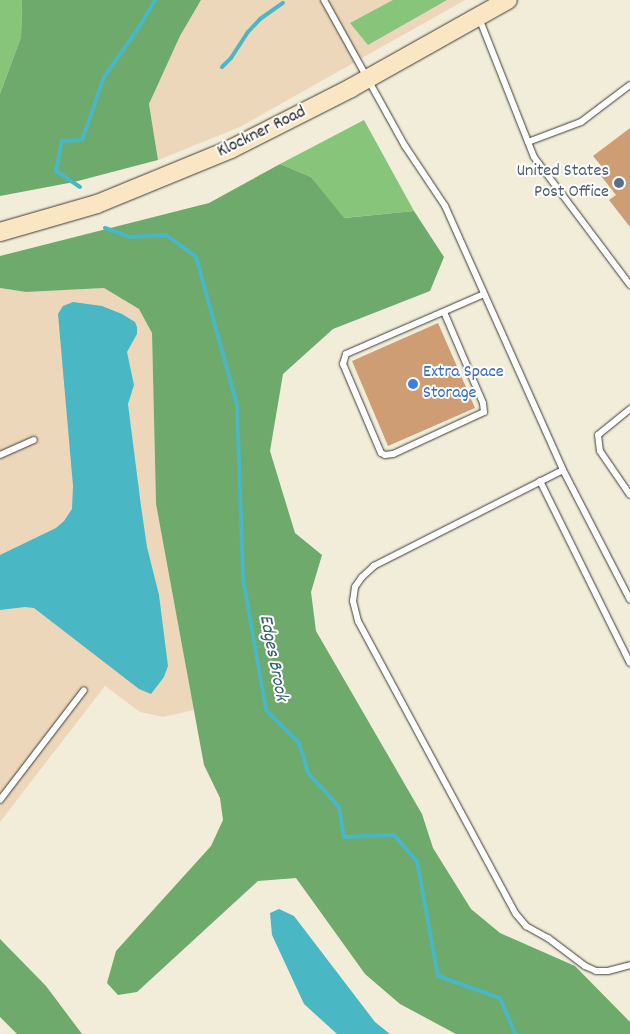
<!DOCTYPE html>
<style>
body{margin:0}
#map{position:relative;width:630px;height:1034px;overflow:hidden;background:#f2edd8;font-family:Dekko,sans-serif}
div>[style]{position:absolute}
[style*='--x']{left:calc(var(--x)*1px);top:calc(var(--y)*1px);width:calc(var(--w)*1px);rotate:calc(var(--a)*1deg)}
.built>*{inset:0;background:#edd7ba}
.green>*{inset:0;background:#87c57b}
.forest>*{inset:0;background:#6daa6b}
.water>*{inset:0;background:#4ab7c5}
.stream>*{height:4px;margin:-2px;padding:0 2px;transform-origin:2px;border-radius:2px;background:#4ab7c5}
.building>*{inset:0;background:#cf9d73}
.roads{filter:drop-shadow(0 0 1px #3c3b38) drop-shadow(0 0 1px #3c3b38)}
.service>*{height:6px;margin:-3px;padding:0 3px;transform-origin:3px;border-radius:3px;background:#fff}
.secondary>*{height:18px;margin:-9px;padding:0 9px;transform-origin:9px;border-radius:9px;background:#fbe6c4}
.dots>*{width:14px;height:14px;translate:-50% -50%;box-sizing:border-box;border:2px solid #fff;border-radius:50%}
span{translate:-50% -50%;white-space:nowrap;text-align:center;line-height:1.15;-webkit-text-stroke:4px #fff;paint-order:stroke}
.street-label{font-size:18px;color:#1c1c1c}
.service-label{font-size:18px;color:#4e5e75}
.right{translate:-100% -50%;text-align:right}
.shop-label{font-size:18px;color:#366cbe}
.left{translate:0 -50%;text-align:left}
.water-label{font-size:19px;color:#316268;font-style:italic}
</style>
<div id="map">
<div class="built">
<i style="clip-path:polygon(201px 0,465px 0,240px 127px,158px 160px,149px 104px,180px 36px)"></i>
<i style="clip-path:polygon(0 288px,26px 292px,104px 288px,139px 309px,152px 333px,156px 504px,194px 710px,163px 717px,140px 712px,105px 686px,0 822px)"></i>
</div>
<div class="green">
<i style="clip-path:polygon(0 0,22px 0,21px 37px,0 94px)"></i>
<i style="clip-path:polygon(393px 0,447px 0,368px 45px,350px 23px)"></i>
<i style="clip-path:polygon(364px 120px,414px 211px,343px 218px,311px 177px,280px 164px)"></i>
</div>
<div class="forest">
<i style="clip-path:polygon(22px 0,201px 0,180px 36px,149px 104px,158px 160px,74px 182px,0 196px,0 94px,21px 37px)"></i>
<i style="clip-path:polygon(280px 164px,311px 177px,344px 218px,414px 211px,444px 257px,430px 291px,333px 329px,283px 374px,270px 451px,295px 533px,322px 555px,311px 592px,316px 631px,422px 814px,433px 848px,471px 909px,500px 933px,575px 966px,630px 1022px,630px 1034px,456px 1034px,400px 1004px,365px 974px,296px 878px,258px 881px,137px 992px,118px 995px,107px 983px,116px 951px,211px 846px,223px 820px,220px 798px,204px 765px,156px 504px,152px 333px,139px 309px,104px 288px,26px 292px,0 288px,0 256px,209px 203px)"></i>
<i style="clip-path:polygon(0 939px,46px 986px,82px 1034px,17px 1034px,0 1017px)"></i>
</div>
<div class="water">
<i style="clip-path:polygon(73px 302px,102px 306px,122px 314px,135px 322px,137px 327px,137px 334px,127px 352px,134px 385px,128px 404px,141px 506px,147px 547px,159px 595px,168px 666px,164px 677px,151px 694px,139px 689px,34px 608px,25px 607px,0 610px,0 555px,56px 528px,64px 521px,72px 509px,73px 486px,58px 314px,63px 306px)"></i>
<i style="clip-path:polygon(279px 909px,294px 916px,375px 1022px,390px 1034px,337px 1034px,304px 1004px,272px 935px,270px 913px)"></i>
</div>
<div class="stream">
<i style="--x:222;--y:67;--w:13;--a:-45"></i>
<i style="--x:231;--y:58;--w:31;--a:-57"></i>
<i style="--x:248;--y:32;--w:18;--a:-47"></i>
<i style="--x:260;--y:19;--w:28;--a:-35"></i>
<i style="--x:80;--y:187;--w:29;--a:-146"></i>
<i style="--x:56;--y:171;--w:31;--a:-79"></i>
<i style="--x:62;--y:141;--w:20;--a:-3"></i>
<i style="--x:82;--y:140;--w:67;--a:-70.8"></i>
<i style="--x:104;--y:77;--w:61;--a:-55"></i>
<i style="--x:139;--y:27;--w:31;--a:-59"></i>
<i style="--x:105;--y:228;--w:27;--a:20"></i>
<i style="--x:130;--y:237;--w:36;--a:-3"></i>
<i style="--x:166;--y:235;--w:37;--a:36"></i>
<i style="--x:196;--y:257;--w:154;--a:74.5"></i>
<i style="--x:237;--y:405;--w:174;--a:88"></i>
<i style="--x:243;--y:579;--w:133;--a:80"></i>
<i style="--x:266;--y:710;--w:47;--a:45"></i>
<i style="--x:299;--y:743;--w:31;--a:73"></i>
<i style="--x:308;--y:773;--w:46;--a:47.6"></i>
<i style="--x:339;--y:807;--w:30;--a:81"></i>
<i style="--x:344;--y:837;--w:50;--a:-2.3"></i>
<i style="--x:394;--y:835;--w:35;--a:49"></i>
<i style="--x:417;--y:861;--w:117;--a:79.7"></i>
<i style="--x:438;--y:976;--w:66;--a:19.5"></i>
<i style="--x:500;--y:998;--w:39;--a:67"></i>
</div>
<div class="building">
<i style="clip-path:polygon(630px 128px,630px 227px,609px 200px,616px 195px,598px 172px,603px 168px,593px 156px)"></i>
<i style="clip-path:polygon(438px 323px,475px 408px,388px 446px,352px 361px)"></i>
</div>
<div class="roads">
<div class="service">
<i style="--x:324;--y:0;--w:167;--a:61"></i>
<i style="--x:405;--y:146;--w:72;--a:56.3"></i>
<i style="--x:445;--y:206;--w:289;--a:65.9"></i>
<i style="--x:563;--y:470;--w:146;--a:62.7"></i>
<i style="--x:479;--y:18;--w:149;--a:68.4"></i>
<i style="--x:534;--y:157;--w:160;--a:53.1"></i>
<i style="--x:528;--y:142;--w:57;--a:-20.7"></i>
<i style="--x:581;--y:122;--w:61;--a:-37.1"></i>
<i style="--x:444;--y:312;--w:99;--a:66.8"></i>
<i style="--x:483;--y:403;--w:9;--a:84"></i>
<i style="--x:484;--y:412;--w:100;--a:155.2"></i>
<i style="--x:393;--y:454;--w:8;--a:173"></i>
<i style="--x:385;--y:455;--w:4;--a:-153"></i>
<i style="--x:381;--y:453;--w:97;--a:-113.1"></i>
<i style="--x:343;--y:364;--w:10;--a:-73"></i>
<i style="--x:346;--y:354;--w:150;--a:-23.5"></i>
<i style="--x:630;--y:409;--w:41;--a:140.9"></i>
<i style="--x:598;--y:435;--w:16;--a:83"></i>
<i style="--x:600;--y:451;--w:53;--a:55.7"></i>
<i style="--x:0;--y:455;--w:37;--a:-24"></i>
<i style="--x:563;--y:470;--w:212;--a:153.1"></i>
<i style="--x:374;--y:566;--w:16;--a:137"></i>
<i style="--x:362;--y:577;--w:12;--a:125"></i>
<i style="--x:355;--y:587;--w:14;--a:98"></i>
<i style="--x:353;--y:601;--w:21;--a:76"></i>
<i style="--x:358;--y:621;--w:333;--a:61.7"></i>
<i style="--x:516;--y:914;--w:16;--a:50"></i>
<i style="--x:526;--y:926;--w:25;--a:29"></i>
<i style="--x:548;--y:938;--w:46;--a:37.1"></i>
<i style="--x:585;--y:966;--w:12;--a:24"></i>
<i style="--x:596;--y:971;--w:12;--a:0"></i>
<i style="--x:608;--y:971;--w:23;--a:-15"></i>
<i style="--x:540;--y:481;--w:203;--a:63.7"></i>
<i style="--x:0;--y:800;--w:138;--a:-52.6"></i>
</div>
<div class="secondary">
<i style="--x:0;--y:232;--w:101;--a:-16.1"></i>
<i style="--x:97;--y:204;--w:145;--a:-22.3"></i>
<i style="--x:231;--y:149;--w:135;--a:-26.9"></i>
<i style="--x:351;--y:88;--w:180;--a:-29.3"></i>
</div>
</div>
<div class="dots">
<i style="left:619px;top:183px;background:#5c6f8a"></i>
<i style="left:413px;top:384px;background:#3f7fe0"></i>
</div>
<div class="street-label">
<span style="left:262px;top:133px;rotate:-26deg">Klockner Road</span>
</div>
<div class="service-label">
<span class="right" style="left:609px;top:183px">United States<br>Post Office</span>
</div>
<div class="shop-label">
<span class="left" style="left:423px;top:384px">Extra Space<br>Storage</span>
</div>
<div class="water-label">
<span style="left:272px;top:658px;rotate:79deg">Edges Brook</span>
</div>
</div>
